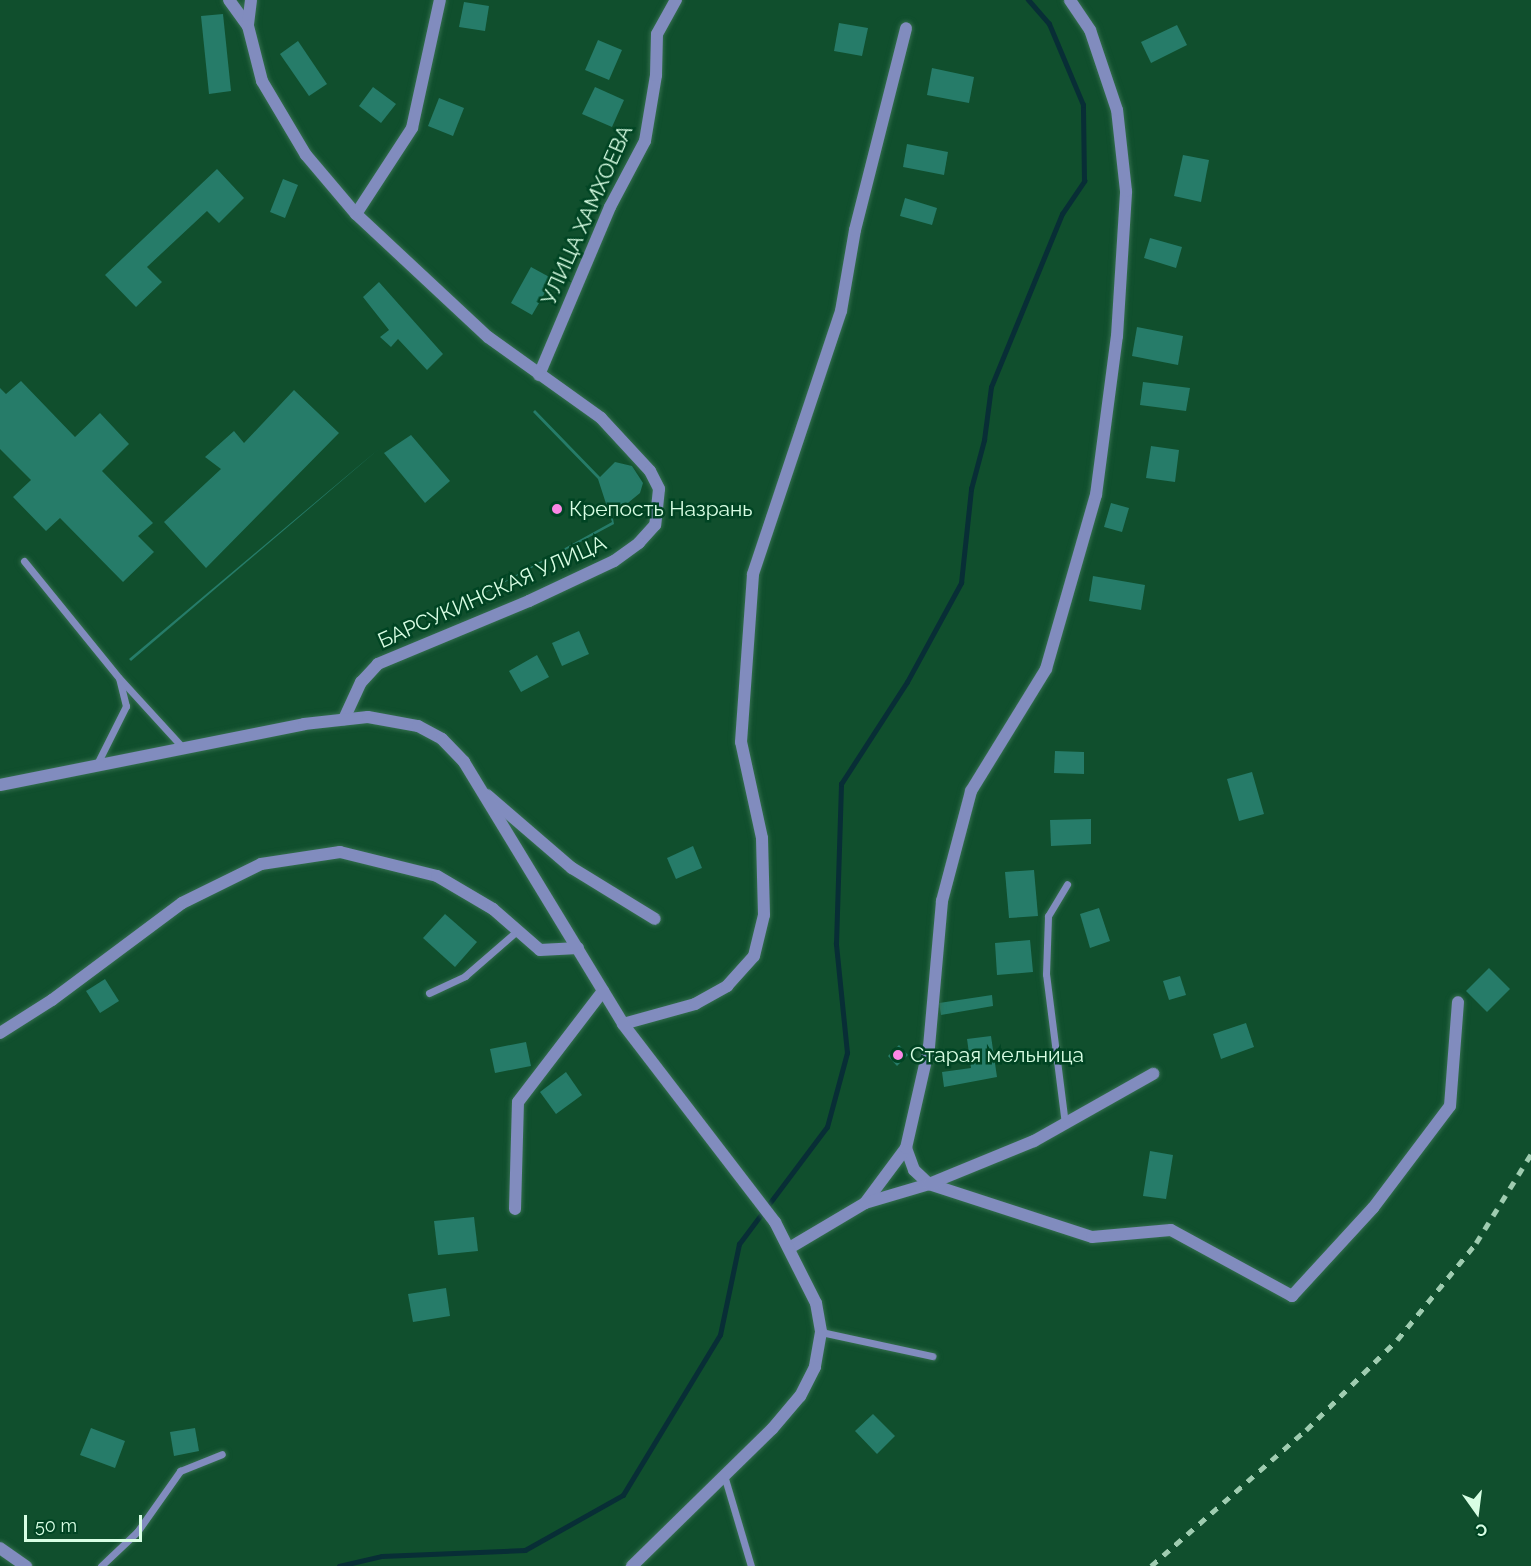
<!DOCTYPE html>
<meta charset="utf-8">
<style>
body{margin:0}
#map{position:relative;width:1531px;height:1566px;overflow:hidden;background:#104f2d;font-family:Raleway,sans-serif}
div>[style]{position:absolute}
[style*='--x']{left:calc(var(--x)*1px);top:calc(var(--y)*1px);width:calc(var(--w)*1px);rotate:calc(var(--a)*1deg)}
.stream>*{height:4.5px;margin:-2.25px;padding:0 2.25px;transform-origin:2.25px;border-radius:2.25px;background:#082e36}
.building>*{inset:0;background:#267c69}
.roads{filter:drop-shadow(0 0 2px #346e4e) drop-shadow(0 0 2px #346e4e)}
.service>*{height:7px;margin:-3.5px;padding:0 3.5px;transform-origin:3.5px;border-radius:3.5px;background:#818cbe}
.minor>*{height:12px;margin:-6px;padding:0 6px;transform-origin:6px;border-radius:6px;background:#818cbe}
.tertiary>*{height:12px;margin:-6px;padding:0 6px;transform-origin:6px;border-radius:6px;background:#818cbe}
.rail>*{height:4.5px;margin-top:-2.25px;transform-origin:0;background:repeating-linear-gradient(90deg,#9fccb0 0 8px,transparent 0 16px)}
.dots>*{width:16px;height:16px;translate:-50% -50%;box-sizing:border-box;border:3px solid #004423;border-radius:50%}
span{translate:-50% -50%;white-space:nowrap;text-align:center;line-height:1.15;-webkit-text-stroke:5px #004423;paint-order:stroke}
.street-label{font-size:21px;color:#d8fee4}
.poi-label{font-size:21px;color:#d8fee4}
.left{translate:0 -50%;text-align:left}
.north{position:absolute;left:1447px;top:1482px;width:60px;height:60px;-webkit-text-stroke:4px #004423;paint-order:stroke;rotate:166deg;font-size:16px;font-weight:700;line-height:24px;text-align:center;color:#d8fee4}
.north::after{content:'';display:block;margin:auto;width:21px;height:27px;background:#d8fee4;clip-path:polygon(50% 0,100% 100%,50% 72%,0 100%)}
.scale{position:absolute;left:24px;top:1515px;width:118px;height:27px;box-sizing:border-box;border:3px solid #d8fee4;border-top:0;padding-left:8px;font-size:18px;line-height:21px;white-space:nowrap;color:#d8fee4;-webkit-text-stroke:4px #004423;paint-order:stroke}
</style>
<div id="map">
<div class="stream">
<i style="--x:339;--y:1566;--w:44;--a:-13.1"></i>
<i style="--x:382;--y:1556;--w:143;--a:-2.4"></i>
<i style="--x:525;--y:1550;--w:112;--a:-29.3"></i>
<i style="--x:623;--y:1495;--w:187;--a:-58.8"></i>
<i style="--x:720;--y:1335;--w:93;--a:-78.2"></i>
<i style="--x:739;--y:1244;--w:146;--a:-53.1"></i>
<i style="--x:827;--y:1127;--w:77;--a:-74.9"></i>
<i style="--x:847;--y:1053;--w:110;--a:-95.8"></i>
<i style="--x:836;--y:944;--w:160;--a:-88.2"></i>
<i style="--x:841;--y:784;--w:121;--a:-57.1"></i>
<i style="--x:907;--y:682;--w:113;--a:-61.4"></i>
<i style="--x:961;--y:583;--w:95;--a:-83.9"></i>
<i style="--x:971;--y:489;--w:51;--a:-75.1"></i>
<i style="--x:984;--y:440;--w:53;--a:-82.5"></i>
<i style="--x:991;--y:387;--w:187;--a:-67.7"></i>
<i style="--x:1062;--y:214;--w:40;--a:-56"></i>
<i style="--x:1084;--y:181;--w:76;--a:-90.8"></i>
<i style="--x:1083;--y:105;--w:88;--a:-112.8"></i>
<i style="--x:1049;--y:24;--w:32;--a:-131"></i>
</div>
<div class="building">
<i style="clip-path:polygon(464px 2px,489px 6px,485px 31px,459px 27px)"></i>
<i style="clip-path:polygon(223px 14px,231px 91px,209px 94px,201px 16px)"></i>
<i style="clip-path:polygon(839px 23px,868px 28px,862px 56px,834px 51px)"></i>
<i style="clip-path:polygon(1177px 25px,1187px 45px,1151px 63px,1141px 42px)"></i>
<i style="clip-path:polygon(598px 40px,622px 50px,609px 80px,585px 70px)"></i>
<i style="clip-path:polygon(298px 41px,327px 84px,309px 96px,280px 54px)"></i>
<i style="clip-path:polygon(932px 68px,974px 77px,969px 103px,927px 95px)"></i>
<i style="clip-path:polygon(373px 87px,396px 104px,381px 123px,359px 106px)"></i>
<i style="clip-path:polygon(595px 87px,624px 100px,612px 127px,582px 114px)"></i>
<i style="clip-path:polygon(439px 98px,464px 108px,453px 136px,428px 126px)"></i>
<i style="clip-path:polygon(907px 144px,948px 152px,944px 175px,903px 167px)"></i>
<i style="clip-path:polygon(1183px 155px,1209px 160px,1201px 202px,1174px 196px)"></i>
<i style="clip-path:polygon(217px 169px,244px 198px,219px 223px,207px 211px,147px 267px,162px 282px,136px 307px,105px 275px)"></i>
<i style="clip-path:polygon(283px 179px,298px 185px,285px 218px,270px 212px)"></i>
<i style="clip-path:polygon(905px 198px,937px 208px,932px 225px,900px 216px)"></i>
<i style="clip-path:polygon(1150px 238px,1182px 247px,1176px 268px,1144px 258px)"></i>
<i style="clip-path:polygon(531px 267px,553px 279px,532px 315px,511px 303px)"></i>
<i style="clip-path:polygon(379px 282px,443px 354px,427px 370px,398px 339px,391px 347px,380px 337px,389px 330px,363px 297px)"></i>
<i style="clip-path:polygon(1137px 327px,1183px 336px,1178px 365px,1132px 356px)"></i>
<i style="clip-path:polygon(21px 381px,75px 437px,100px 413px,129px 444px,102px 471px,153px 523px,138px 536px,154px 552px,123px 582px,60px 518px,46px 531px,13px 497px,31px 480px,0 449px,0 388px,6px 394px)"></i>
<i style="clip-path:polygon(1143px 382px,1190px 388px,1186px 411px,1140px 405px)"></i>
<i style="clip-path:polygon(294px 390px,339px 433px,206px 568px,164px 522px,221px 469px,205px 457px,234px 431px,244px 443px)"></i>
<i style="clip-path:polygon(535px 410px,600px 477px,615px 462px,632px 466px,643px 483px,640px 493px,623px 507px,611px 507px,614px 524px,453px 610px,612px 522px,598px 479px,533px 412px)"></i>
<i style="clip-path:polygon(411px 435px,450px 481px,425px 503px,384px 453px)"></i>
<i style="clip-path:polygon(1151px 446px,1179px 450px,1175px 482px,1146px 478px)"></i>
<i style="clip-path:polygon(380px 448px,131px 661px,129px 659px)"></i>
<i style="clip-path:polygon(1111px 503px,1129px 508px,1122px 532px,1104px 527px)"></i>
<i style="clip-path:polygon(1093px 576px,1145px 585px,1141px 610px,1089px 601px)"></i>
<i style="clip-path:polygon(579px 631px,589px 654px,562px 666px,552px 643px)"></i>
<i style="clip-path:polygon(537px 655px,549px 677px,521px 692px,509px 671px)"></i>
<i style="clip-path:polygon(1055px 751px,1084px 752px,1084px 774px,1054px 773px)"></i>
<i style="clip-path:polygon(1252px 772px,1264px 814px,1239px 821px,1227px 779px)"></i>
<i style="clip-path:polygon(1091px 819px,1091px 844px,1051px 846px,1050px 820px)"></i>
<i style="clip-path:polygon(693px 846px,702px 868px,676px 879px,667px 858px)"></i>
<i style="clip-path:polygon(1034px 870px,1038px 916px,1009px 918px,1005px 872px)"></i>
<i style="clip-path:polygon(1099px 908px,1110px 941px,1090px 948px,1080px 914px)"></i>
<i style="clip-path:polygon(445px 914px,477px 942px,455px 967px,423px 938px)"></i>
<i style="clip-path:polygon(1030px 940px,1033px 972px,997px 975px,995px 943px)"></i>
<i style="clip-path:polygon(1489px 968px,1510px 989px,1487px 1012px,1466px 991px)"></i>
<i style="clip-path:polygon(1180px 976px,1186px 995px,1169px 1000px,1163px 981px)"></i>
<i style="clip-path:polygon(105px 979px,119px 1001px,100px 1013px,86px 991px)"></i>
<i style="clip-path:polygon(992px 995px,993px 1006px,941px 1015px,939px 1003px)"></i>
<i style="clip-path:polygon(1246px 1023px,1254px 1047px,1221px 1059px,1213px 1034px)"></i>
<i style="clip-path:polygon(991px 1036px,997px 1077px,944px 1087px,942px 1072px,971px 1068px,967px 1039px)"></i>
<i style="clip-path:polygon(526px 1042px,531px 1066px,495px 1073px,490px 1049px)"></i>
<i style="clip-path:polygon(899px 1045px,908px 1055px,897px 1066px,888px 1056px)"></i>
<i style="clip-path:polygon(566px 1072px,582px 1095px,556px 1114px,540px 1092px)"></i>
<i style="clip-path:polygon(1150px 1151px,1173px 1155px,1166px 1199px,1143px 1196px)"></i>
<i style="clip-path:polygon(474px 1217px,478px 1251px,438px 1255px,434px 1221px)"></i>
<i style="clip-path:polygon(446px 1288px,450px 1316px,413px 1322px,408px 1294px)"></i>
<i style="clip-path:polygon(873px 1414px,895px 1436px,877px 1454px,855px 1431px)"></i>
<i style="clip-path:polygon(91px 1428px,125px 1441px,115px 1468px,80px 1455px)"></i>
<i style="clip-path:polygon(195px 1428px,199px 1451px,174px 1456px,170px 1432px)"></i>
</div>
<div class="roads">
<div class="service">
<i style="--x:24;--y:561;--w:151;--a:50.9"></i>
<i style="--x:119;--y:678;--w:29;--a:76"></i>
<i style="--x:126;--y:706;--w:67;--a:116.6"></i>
<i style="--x:121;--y:680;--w:93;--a:47.6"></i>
<i style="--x:429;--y:993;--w:40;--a:-25"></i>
<i style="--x:465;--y:976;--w:70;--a:-41"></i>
<i style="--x:1065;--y:1124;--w:151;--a:-97.2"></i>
<i style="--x:1046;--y:974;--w:58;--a:-88"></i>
<i style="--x:1048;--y:916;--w:37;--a:-59"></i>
<i style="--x:821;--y:1332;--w:114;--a:12.2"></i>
<i style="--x:724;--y:1475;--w:95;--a:73.5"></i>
<i style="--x:101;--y:1566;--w:50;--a:-43.4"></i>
<i style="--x:137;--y:1532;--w:75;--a:-54.8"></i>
<i style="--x:180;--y:1471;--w:45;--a:-22"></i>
</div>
<div class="minor">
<i style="--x:356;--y:214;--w:103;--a:-56.9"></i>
<i style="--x:412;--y:128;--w:131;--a:-77.7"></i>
<i style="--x:539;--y:375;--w:182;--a:-67.1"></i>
<i style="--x:610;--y:207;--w:75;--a:-62.1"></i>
<i style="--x:645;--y:141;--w:67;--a:-80.5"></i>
<i style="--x:656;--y:75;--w:41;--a:-88.6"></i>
<i style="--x:657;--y:34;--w:39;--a:-61"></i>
<i style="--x:487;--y:795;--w:112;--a:40.7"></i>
<i style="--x:572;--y:868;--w:97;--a:31.6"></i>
<i style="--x:623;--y:1024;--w:75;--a:-15.5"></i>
<i style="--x:695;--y:1004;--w:37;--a:-29"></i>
<i style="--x:727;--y:986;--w:40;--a:-48"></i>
<i style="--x:754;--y:956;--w:42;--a:-76.3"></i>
<i style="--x:764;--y:915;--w:77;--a:-91.5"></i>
<i style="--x:762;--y:838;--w:98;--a:-102.3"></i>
<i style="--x:741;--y:742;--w:168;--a:-85.9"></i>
<i style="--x:753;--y:574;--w:277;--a:-71.5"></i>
<i style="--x:841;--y:311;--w:82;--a:-80.2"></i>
<i style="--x:855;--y:230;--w:208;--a:-75.8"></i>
<i style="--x:0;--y:1033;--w:62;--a:-32.4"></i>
<i style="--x:52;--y:1000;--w:162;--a:-36.7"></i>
<i style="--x:182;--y:903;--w:88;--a:-26.3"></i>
<i style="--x:261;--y:864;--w:80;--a:-8.6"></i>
<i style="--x:340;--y:852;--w:100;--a:13.9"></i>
<i style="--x:437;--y:876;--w:65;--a:30.5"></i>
<i style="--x:493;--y:909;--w:62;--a:41.1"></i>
<i style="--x:540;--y:950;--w:38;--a:-3"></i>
<i style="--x:906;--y:1148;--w:23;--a:70"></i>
<i style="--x:914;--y:1170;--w:21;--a:43"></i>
<i style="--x:929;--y:1184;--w:171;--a:18"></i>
<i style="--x:1092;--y:1237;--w:79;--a:-5.1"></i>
<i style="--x:1171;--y:1230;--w:138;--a:28.6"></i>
<i style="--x:1292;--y:1296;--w:120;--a:-47.4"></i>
<i style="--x:1373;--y:1208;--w:128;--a:-53"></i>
<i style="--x:1450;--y:1106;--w:104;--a:-85.6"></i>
<i style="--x:865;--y:1203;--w:69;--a:-53.3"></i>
<i style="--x:906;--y:1148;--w:104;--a:-77.2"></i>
<i style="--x:929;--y:1047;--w:147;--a:-84.9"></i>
<i style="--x:942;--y:901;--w:114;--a:-75.2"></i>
<i style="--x:971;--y:791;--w:143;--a:-58.4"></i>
<i style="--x:1046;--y:669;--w:181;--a:-74"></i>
<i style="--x:1096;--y:495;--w:160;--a:-82.5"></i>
<i style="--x:1117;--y:336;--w:145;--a:-86.4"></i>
<i style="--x:1126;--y:191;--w:81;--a:-96.3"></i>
<i style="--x:1117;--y:110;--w:84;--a:-108.6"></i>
<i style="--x:1090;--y:30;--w:36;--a:-124"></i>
<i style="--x:515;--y:1209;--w:107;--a:-88.4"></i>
<i style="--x:518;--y:1102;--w:140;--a:-52.6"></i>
<i style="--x:791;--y:1247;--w:86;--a:-30.7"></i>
<i style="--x:865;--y:1203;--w:67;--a:-16.5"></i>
<i style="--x:929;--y:1184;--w:113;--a:-22.3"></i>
<i style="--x:1034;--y:1141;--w:137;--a:-29.4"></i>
<i style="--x:0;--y:1548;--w:32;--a:35"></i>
</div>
<div class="tertiary">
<i style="--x:229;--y:0;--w:32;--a:54"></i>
<i style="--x:251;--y:0;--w:26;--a:97"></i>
<i style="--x:248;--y:26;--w:57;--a:75.7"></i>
<i style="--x:262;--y:81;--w:86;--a:59.3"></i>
<i style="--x:306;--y:155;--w:77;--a:49.7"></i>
<i style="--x:356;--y:214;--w:180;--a:43"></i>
<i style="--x:488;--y:337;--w:139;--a:35.6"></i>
<i style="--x:601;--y:418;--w:72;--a:47.2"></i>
<i style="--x:650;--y:471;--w:20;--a:63"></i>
<i style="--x:659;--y:489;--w:36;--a:96"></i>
<i style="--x:655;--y:525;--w:24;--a:132"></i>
<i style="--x:639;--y:543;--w:31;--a:144"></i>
<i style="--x:614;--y:561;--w:94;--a:154.8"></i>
<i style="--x:529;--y:601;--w:164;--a:157.4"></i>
<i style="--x:378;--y:664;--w:25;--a:133"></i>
<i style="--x:361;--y:682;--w:41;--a:114.7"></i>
<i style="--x:0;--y:785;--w:310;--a:-11.3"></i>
<i style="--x:304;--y:724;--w:64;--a:-6.2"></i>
<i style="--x:368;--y:717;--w:51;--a:10.2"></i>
<i style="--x:418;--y:726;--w:27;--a:28"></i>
<i style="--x:442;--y:739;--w:32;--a:46"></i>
<i style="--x:464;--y:762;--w:306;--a:58.7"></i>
<i style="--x:623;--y:1024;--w:250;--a:52.5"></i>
<i style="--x:775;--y:1222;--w:91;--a:63.2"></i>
<i style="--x:816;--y:1303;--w:29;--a:80"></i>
<i style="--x:821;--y:1332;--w:36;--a:100"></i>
<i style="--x:815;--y:1367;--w:33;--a:117"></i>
<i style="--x:800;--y:1396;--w:43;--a:130.3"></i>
<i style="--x:772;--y:1429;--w:196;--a:135.6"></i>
</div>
</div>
<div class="rail">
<i style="--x:1151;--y:1566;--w:206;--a:-41.3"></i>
<i style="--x:1306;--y:1430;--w:128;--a:-44.7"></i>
<i style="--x:1397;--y:1340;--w:125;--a:-50.8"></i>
<i style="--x:1476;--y:1243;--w:105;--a:-58.3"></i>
</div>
<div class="dots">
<i style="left:557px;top:509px;background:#fb87e5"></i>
<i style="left:898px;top:1055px;background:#fb87e5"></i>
</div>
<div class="street-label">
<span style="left:587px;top:215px;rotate:-66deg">УЛИЦА ХАМХОЕВА</span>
<span style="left:492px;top:592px;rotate:-24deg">БАРСУКИНСКАЯ УЛИЦА</span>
</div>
<div class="poi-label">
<span class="left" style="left:569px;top:509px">Крепость Назрань</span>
<span class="left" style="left:910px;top:1055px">Старая мельница</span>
</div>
<div class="north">С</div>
<div class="scale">50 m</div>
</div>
